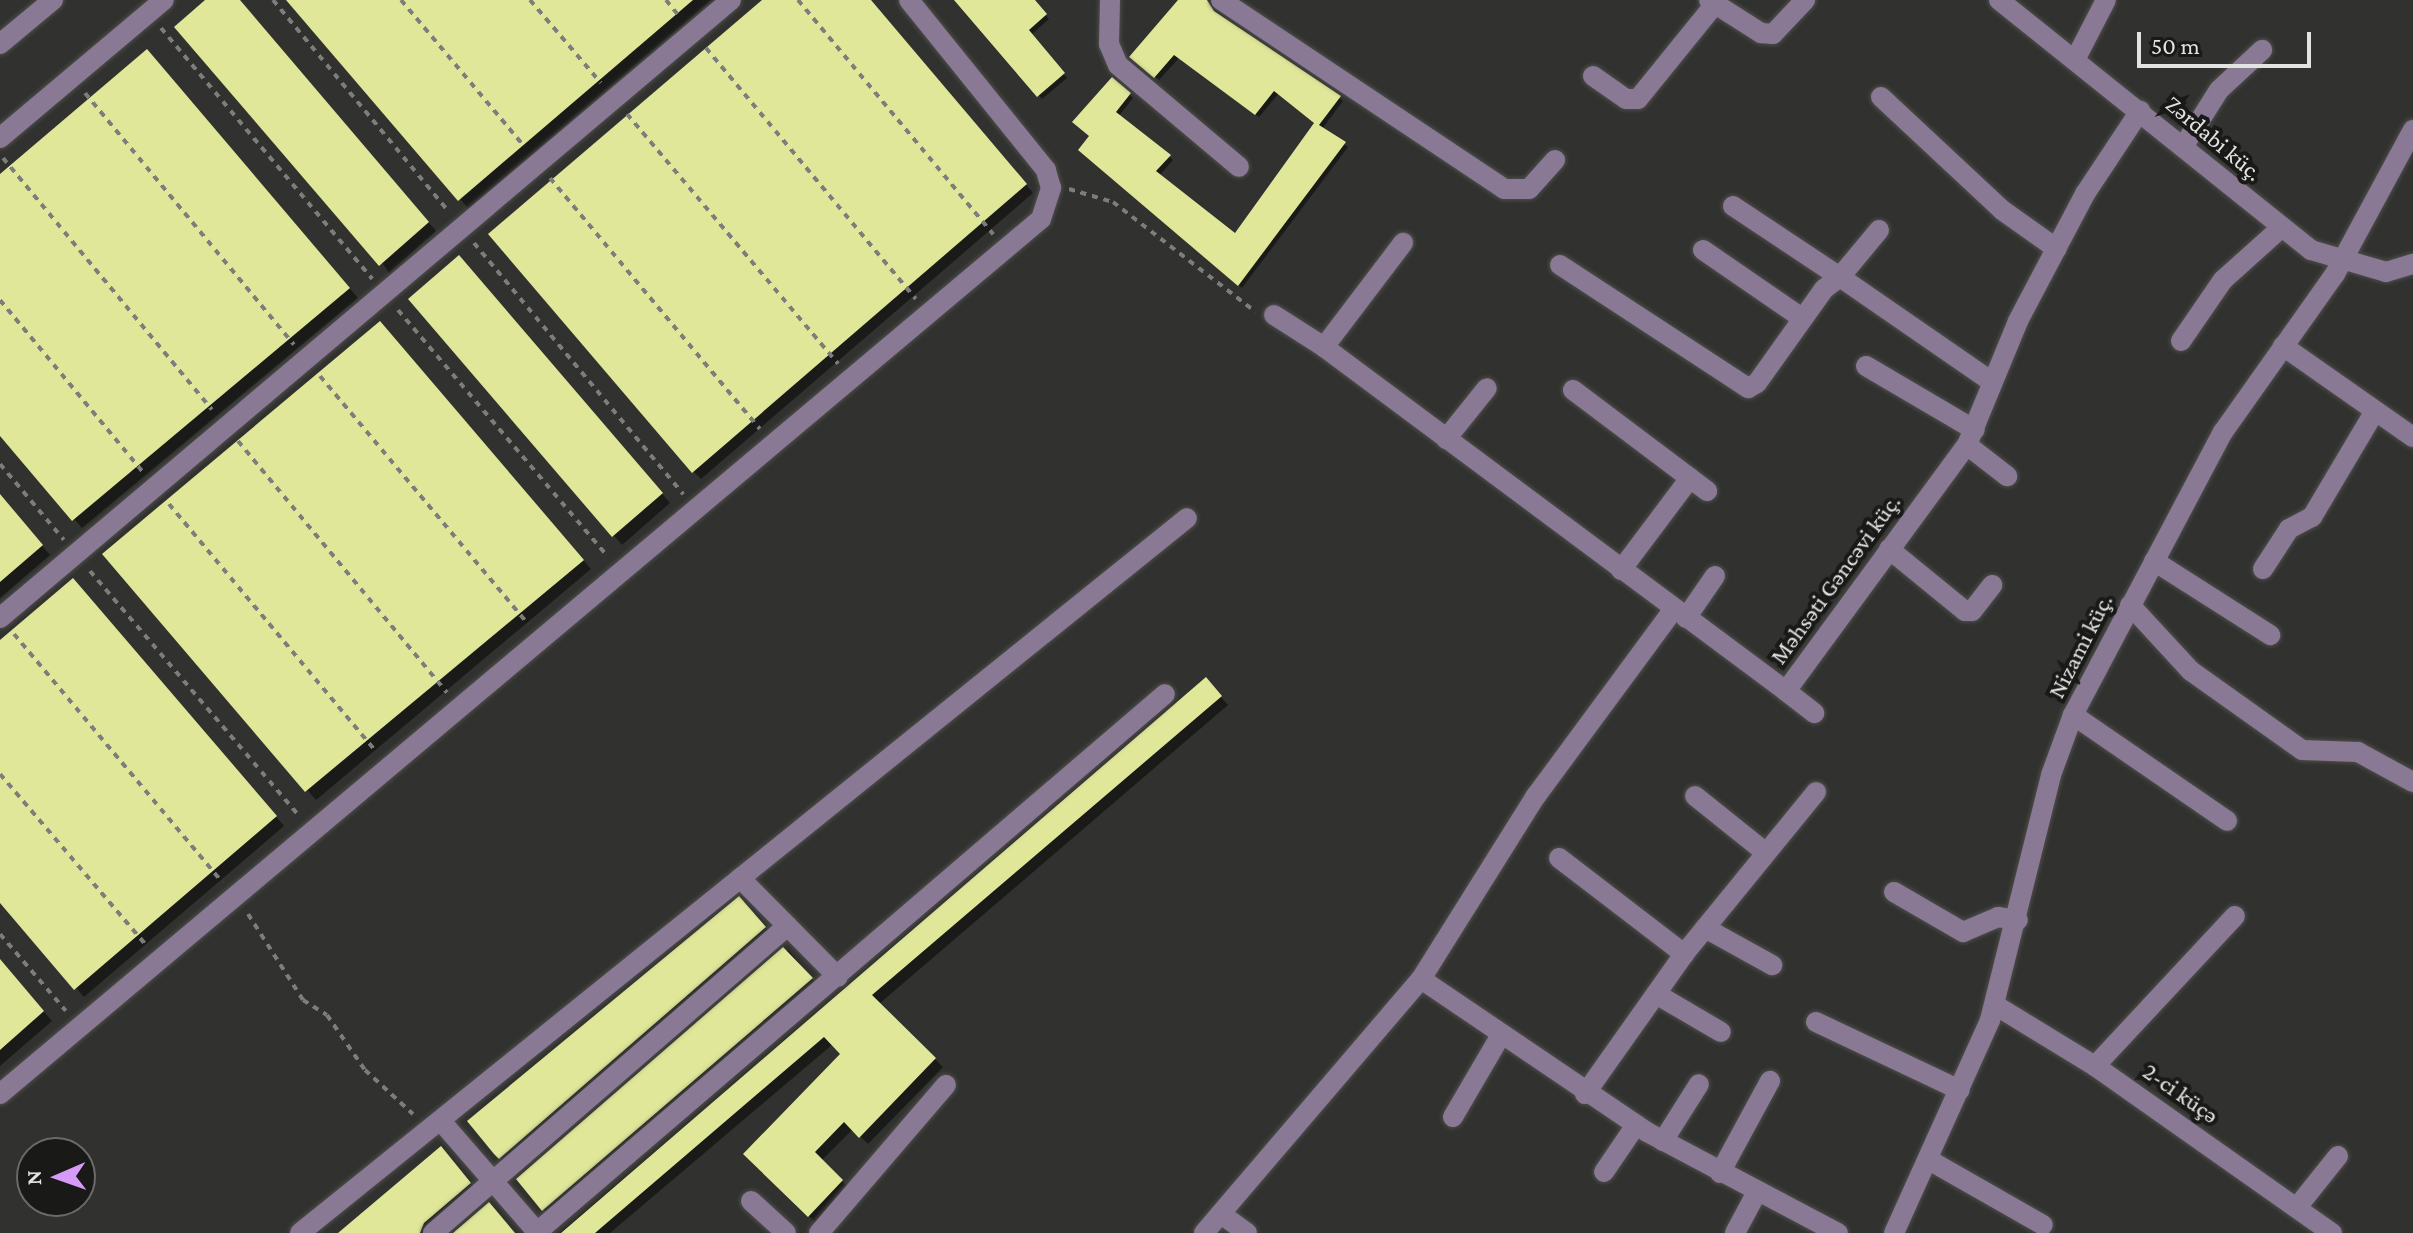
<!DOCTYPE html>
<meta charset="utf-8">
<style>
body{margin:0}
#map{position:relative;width:2413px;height:1233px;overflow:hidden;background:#31322f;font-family:"Crimson Pro",serif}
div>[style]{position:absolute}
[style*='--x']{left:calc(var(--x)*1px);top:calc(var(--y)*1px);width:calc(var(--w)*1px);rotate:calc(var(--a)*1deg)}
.shadow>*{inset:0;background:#0007}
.building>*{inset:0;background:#e0e799}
.path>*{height:4px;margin-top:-2px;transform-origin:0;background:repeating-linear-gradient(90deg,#7d7d7b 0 6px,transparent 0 12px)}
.roads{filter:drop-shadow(0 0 2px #4d4e4b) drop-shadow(0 0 2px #4d4e4b)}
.minor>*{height:20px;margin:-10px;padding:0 10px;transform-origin:10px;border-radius:10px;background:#8a7994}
span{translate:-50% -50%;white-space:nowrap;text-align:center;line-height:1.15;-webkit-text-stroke:8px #191918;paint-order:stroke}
.street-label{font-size:24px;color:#e3e3e1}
.north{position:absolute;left:16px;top:1137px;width:80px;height:80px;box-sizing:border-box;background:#191918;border:2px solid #6a6a68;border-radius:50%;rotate:268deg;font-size:22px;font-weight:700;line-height:32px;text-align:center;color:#e3e3e1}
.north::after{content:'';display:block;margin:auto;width:28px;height:36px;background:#d69bf9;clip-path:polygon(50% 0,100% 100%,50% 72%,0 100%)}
.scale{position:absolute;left:2137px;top:32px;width:174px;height:36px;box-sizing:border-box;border:4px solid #e3e3e1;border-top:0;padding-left:10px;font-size:24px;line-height:28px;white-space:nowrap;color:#e3e3e1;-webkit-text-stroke:6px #191918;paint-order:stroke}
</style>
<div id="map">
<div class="shadow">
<i style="clip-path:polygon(209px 0,239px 0,436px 231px,389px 273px)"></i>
<i style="clip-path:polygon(289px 0,712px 0,468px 208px)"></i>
<i style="clip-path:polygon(764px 0,870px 0,1033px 193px,701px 479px,693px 471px)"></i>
<i style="clip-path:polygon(956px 0,1033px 0,1049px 19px,1031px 35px,1067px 78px,1042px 99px)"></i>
<i style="clip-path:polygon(1181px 0,1200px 0,1343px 101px,1322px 129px,1348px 147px,1242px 288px,1084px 153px,1112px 79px,1133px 98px,1118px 117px,1173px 160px,1159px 176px,1235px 236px,1316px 123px,1279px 93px,1259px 117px,1179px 58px,1159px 80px,1132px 57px)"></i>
<i style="clip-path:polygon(155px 61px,358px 298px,82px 528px,0 433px,0 174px)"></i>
<i style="clip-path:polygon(467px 266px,670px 503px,622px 545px,411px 299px)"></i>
<i style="clip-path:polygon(388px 332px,591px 569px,316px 800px,104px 554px)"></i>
<i style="clip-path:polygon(0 496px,50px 555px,0 598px)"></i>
<i style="clip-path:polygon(81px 589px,284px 826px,84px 997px,0 900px,0 642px)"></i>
<i style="clip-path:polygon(1206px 680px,1228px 705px,879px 1004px,943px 1067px,868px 1144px,853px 1129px,821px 1161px,850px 1189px,817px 1224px,746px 1154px,842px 1054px,833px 1044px,610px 1233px,560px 1233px)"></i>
<i style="clip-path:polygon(739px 898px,769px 931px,504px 1161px,496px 1153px)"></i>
<i style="clip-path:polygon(788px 950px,816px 983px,547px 1213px,518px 1179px)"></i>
<i style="clip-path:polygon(0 961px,52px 1021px,0 1066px)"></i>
<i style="clip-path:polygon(448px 1157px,478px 1192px,431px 1233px,341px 1233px)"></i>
</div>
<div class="building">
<i style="clip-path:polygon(205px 0,240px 0,429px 222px,379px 266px,174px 27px)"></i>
<i style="clip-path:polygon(286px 0,693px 0,458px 201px)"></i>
<i style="clip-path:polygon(762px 0,871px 0,1027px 184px,692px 473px,488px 234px)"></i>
<i style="clip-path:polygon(954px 0,1035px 0,1047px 14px,1029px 30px,1065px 73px,1037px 97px)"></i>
<i style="clip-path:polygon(1178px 0,1207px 0,1214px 11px,1341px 96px,1319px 125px,1346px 142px,1238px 286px,1078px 150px,1089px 136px,1072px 122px,1112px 77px,1131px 93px,1116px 112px,1171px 155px,1156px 171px,1235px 233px,1314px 123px,1274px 91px,1255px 115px,1174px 55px,1154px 78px,1129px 57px)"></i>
<i style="clip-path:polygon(147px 49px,350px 288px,72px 521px,0 436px,0 174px)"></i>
<i style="clip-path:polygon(459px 255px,663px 493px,612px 537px,408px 299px)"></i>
<i style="clip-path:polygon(380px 321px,584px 560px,305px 792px,102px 554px)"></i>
<i style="clip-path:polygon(0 494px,43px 545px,0 582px)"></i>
<i style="clip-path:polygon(73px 578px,277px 816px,74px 990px,0 903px,0 640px)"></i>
<i style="clip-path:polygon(1206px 677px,1222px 696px,872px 995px,936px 1058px,859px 1138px,844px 1122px,815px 1152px,843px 1180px,808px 1217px,743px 1154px,840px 1054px,824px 1037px,595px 1233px,561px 1233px)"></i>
<i style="clip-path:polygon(739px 896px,766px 927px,499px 1159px,494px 1154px,467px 1121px)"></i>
<i style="clip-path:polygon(783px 947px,813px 978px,542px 1211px,516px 1179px)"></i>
<i style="clip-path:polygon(0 959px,44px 1011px,0 1050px)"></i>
<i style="clip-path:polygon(441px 1146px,471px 1183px,424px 1223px,420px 1233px,338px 1233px)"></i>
<i style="clip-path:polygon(489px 1202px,515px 1233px,453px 1233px)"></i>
</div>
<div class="path">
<i style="--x:273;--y:0;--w:274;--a:50.3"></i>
<i style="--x:401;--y:0;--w:191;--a:49.9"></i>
<i style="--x:530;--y:0;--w:109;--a:49.5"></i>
<i style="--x:666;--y:0;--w:22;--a:51"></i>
<i style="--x:798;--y:0;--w:305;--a:50.2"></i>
<i style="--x:161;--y:28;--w:328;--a:49.9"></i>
<i style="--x:706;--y:48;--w:327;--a:50.1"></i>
<i style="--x:85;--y:93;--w:327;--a:50.3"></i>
<i style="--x:627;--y:114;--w:327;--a:49.8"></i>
<i style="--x:3;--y:158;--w:327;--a:50.3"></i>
<i style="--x:550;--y:178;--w:327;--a:50.1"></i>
<i style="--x:1069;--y:189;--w:46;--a:16.5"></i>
<i style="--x:1113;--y:202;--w:180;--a:37.6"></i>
<i style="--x:474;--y:243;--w:327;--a:50.2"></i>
<i style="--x:0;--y:300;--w:224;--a:50.3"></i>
<i style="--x:398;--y:310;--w:323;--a:49.6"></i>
<i style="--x:320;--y:376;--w:324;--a:50"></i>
<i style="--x:238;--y:441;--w:327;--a:50.3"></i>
<i style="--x:0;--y:464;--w:99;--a:49.9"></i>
<i style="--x:169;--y:504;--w:323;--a:50.1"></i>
<i style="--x:90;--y:571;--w:323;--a:49.5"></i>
<i style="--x:14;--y:634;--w:324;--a:50"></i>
<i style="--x:0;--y:774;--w:225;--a:49.5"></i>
<i style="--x:248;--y:914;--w:102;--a:57.4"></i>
<i style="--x:303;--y:1000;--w:28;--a:32"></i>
<i style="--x:327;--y:1015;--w:67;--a:55.4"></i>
<i style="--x:365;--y:1070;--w:65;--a:42.5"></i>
<i style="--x:0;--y:934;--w:101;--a:49.4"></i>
</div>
<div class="roads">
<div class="minor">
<i style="--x:1110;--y:0;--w:44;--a:91.3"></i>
<i style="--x:1109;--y:44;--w:23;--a:67"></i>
<i style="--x:1118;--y:65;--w:158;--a:40.1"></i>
<i style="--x:1221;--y:0;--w:340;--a:33.7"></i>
<i style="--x:1504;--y:189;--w:25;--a:0"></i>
<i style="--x:1529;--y:189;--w:39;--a:-48"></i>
<i style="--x:1709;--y:0;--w:62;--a:32.4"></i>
<i style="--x:1761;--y:33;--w:12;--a:5"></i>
<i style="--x:1773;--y:34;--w:47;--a:-46.7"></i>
<i style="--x:1999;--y:0;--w:400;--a:38.7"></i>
<i style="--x:2311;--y:250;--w:78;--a:16.3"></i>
<i style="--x:2386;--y:272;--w:28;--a:-17"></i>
<i style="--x:0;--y:44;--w:69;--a:-39.7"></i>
<i style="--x:2076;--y:58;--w:65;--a:-62.7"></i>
<i style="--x:1593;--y:76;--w:40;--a:34.9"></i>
<i style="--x:1626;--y:99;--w:12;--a:0"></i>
<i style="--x:1638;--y:99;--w:122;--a:-51"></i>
<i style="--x:1881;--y:97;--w:166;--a:43"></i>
<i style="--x:2002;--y:210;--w:67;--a:35.3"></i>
<i style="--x:0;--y:138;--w:214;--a:-40.1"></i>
<i style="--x:2183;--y:147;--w:67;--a:-57.7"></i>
<i style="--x:2219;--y:90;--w:59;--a:-42.9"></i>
<i style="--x:1733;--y:206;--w:128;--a:33.6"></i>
<i style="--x:1840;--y:277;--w:61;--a:-50.3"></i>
<i style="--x:1703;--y:250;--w:120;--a:34.5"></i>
<i style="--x:1560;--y:265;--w:225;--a:33.2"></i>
<i style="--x:1748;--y:388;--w:10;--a:-29"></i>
<i style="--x:1757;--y:383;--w:115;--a:-54.5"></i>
<i style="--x:1824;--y:289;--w:20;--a:-37"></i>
<i style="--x:1840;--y:277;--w:183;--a:34.6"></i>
<i style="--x:1274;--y:315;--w:59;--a:32.6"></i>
<i style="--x:1324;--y:347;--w:576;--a:36.67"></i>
<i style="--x:1786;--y:691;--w:305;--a:-53.7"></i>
<i style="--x:1967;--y:445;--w:134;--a:-67.6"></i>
<i style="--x:2018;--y:321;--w:144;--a:-62.2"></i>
<i style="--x:2085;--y:194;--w:100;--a:-56.5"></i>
<i style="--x:2181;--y:341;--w:74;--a:-55.5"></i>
<i style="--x:2223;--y:280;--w:78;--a:-41.9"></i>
<i style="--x:2283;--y:346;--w:159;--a:35"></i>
<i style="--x:1324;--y:347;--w:131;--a:-52.8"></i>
<i style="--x:1866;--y:366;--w:126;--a:30.4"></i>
<i style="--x:1573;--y:390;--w:168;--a:37"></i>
<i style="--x:1446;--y:439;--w:65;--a:-51.2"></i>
<i style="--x:1967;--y:445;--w:51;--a:37.8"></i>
<i style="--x:1889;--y:549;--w:98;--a:39.2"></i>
<i style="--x:1965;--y:611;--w:7;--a:0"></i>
<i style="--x:1972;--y:611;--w:33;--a:-52"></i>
<i style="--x:2154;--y:561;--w:138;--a:32.5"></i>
<i style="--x:2263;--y:569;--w:48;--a:-57"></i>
<i style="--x:2289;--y:529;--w:26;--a:-28"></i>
<i style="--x:2312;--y:517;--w:123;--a:-59.3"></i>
<i style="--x:1621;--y:570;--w:115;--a:-53.1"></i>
<i style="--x:2130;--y:605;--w:90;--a:47.3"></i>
<i style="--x:2191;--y:671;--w:136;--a:35.4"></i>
<i style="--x:2302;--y:750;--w:56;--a:2"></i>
<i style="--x:2358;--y:752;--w:63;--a:28.6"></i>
<i style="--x:0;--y:618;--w:957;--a:-40.21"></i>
<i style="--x:1686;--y:618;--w:51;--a:-55.4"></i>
<i style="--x:1786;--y:691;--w:36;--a:38"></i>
<i style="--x:2073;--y:715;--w:187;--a:34.5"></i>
<i style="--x:1695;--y:796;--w:90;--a:38.7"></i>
<i style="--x:1559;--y:858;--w:158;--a:37.5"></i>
<i style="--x:740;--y:878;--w:139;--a:45.3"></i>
<i style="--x:1894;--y:892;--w:80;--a:30.1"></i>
<i style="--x:1963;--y:932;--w:38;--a:-23"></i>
<i style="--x:1998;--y:917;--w:20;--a:9"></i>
<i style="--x:1705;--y:928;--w:77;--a:28.9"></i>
<i style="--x:1421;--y:979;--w:273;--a:34.1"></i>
<i style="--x:1647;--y:1132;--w:216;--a:27.9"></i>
<i style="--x:1656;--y:994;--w:75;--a:30.3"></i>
<i style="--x:1995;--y:1005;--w:117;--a:31.4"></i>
<i style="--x:2095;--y:1066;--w:290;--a:35.2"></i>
<i style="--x:1816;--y:1022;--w:159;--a:25.3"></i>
<i style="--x:2095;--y:1066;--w:205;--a:-47"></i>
<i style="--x:0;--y:1094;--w:1360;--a:-40.05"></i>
<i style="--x:1041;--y:219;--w:33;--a:-72"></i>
<i style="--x:1051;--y:188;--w:19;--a:-106"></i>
<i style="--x:1046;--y:170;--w:218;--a:-128.9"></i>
<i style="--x:1585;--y:1094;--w:171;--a:-54.7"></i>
<i style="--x:1684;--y:954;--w:209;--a:-50.8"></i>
<i style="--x:1453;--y:1117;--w:95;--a:-59.7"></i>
<i style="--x:441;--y:1121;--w:148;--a:49.1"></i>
<i style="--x:1663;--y:1141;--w:67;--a:-57.7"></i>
<i style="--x:1929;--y:1160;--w:131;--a:29.7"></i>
<i style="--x:1604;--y:1172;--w:57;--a:-55.8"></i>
<i style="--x:1720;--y:1173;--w:105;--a:-61.5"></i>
<i style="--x:751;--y:1201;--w:47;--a:42.4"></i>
<i style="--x:2298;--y:1206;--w:64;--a:-51.3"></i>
<i style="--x:1221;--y:1214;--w:32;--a:36"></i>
<i style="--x:300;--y:1233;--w:1139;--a:-38.87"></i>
<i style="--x:433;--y:1233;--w:469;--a:-40.9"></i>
<i style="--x:536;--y:1233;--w:828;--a:-40.59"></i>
<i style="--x:819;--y:1233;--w:195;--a:-49.4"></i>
<i style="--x:1204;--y:1233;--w:334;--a:-49.5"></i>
<i style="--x:1421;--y:979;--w:216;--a:-57.9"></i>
<i style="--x:1536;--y:796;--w:232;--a:-53.6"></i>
<i style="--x:1735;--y:1233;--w:47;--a:-61.8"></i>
<i style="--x:1894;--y:1233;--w:234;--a:-65.7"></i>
<i style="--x:1990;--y:1020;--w:252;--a:-76"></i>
<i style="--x:2051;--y:775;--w:64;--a:-69.9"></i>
<i style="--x:2073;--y:715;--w:320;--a:-62.1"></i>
<i style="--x:2223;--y:432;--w:194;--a:-54.7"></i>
<i style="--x:2335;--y:274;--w:164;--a:-61.6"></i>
</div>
</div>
<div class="street-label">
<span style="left:2214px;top:138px;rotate:40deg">Zərdabi küç.</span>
<span style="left:1835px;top:579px;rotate:-54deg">Məhsəti Gəncəvi küç.</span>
<span style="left:2080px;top:646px;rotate:-63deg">Nizami küç.</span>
<span style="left:2181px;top:1093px;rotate:35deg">2-ci küçə</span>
</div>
<div class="north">N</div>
<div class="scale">50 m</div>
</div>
